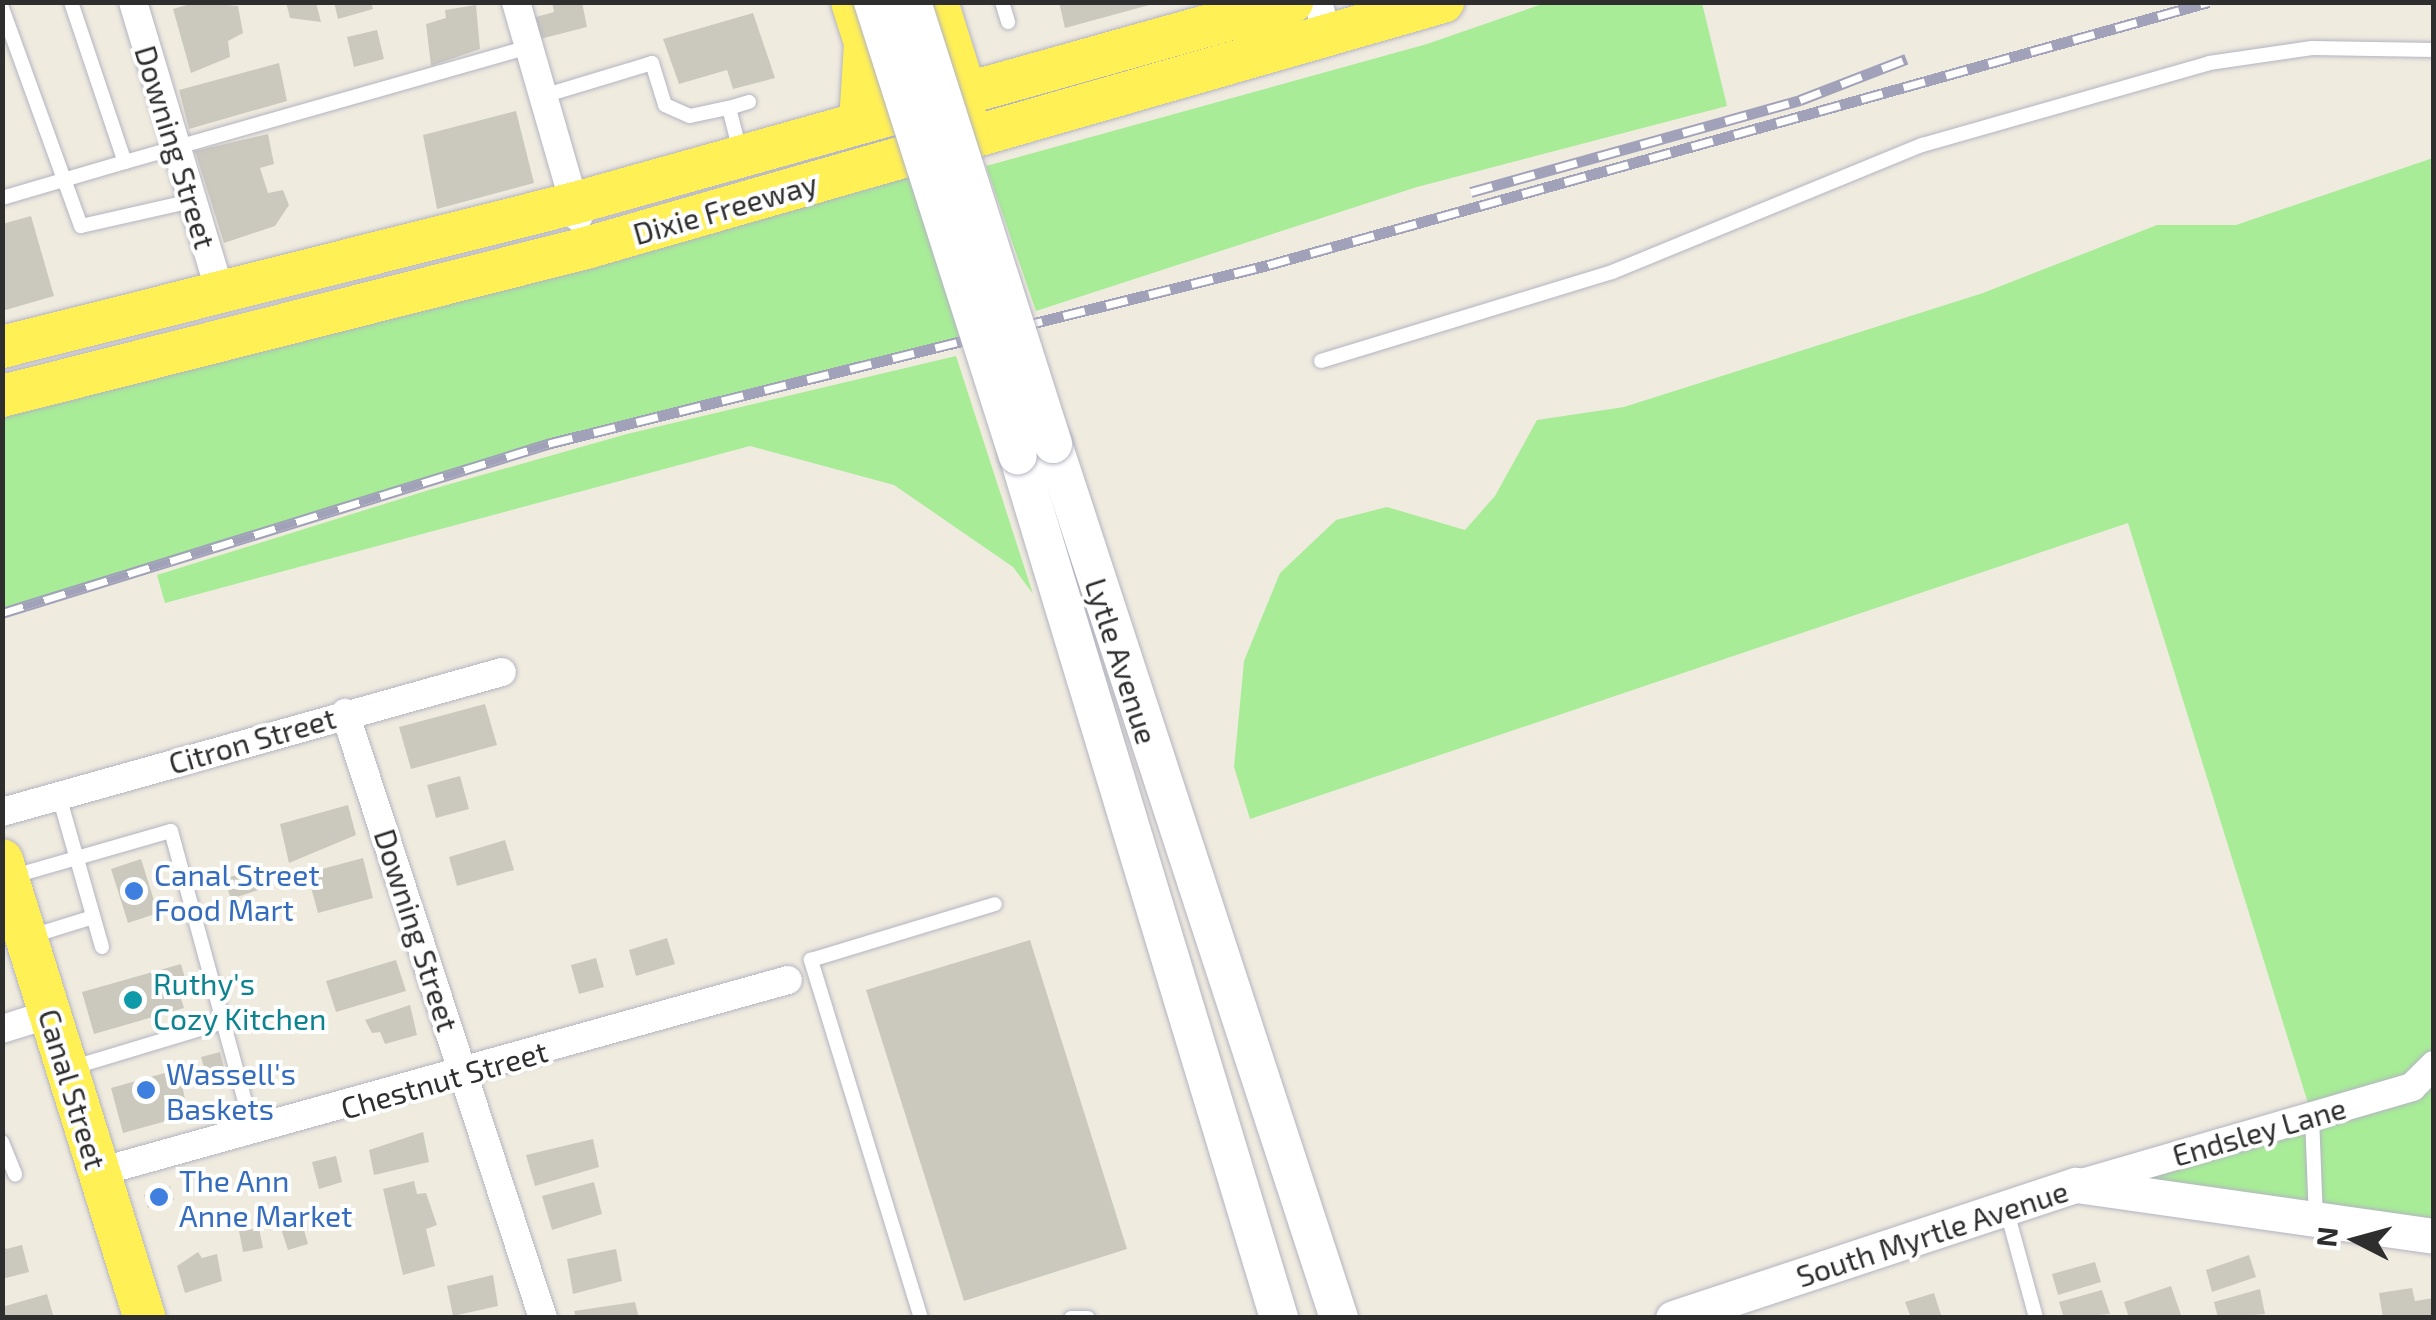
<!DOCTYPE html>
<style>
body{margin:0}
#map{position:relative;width:2436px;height:1320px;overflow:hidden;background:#f0ebdf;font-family:"Exo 2",sans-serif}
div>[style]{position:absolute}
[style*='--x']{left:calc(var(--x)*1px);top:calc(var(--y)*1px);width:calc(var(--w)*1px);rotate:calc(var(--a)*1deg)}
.green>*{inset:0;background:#a8ec97}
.building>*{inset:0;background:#cbc9be}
.roads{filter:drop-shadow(0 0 2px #b3b4c2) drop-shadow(0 0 2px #b3b4c2)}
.service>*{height:14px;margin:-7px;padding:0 7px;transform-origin:7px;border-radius:7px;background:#fff}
.minor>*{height:28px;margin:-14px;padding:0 14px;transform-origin:14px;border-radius:14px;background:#fff}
.tertiary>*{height:35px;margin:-17.5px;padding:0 17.5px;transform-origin:17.5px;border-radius:17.5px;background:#fff}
.secondary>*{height:38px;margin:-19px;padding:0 19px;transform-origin:19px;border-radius:19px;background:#fff}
.primary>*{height:42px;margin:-21px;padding:0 21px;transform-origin:21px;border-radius:21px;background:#fff056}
.rail>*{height:11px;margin-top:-5.5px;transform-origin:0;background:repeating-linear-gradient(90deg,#fff 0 22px,#a1a1ba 0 44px);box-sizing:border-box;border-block:2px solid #a1a1ba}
.bridges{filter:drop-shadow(0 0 2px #b3b4c2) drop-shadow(0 0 2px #b3b4c2)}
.secondary-bridge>*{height:38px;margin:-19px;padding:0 19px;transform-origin:19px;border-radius:19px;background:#fff}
.dots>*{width:28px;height:28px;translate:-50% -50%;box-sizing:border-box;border:5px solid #fff;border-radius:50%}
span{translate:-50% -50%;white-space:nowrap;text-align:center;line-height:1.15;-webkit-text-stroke:8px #fff;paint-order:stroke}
.street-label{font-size:30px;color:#2e2e2e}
.shop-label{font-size:30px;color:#366cbe}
.left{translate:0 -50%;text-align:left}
.culture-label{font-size:30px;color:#0d838f}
.frame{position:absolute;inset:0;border:5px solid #2e2e2e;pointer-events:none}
.north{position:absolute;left:2306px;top:1190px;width:100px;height:100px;-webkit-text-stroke:8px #fff;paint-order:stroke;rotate:276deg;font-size:28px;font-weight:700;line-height:40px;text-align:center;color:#2e2e2e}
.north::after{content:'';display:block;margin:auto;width:35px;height:45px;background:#2e2e2e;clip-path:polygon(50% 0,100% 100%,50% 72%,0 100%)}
</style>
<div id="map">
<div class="green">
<i style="clip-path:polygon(1548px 2px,1702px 3px,1727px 106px,1417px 187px,1036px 311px,986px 166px,1427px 44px)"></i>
<i style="clip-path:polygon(915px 154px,981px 339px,624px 424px,3px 613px,3px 396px)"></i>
<i style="clip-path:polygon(2433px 158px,2433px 1236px,2076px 1185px,2312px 1116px,2128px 523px,1250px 819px,1234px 767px,1244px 661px,1280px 573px,1336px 520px,1387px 507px,1465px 530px,1495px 496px,1537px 420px,1624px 407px,1983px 293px,2157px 225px,2236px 225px)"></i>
<i style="clip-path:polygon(956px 356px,1033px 594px,1013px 567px,894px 485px,750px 446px,165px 603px,157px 575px,429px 490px,627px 434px)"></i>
</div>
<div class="building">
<i style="clip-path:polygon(197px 2px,238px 6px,243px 33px,228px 41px,230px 57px,191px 73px,173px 9px)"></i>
<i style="clip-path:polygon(286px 2px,316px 2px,321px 22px,290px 18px)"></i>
<i style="clip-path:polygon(334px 2px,371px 2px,373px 9px,338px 19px)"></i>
<i style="clip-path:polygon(552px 2px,582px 2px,587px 27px,540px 39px,532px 18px,554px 12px)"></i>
<i style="clip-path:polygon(1059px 2px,1153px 2px,1153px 4px,1065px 28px)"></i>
<i style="clip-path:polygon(476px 5px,480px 49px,431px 66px,426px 24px,446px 18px,445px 10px)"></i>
<i style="clip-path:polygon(753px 13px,775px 78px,733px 89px,727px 70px,679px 84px,663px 39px)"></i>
<i style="clip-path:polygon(377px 30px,384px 59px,354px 67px,347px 37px)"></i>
<i style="clip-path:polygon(279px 63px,287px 101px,189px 129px,179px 90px)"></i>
<i style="clip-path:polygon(516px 111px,534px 183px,437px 209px,423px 135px)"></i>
<i style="clip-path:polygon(268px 134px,274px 164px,260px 168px,268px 193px,283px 190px,289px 205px,275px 226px,224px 243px,195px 151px)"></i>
<i style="clip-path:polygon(31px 216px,54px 296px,2px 311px,2px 224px)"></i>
<i style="clip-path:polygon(485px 704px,497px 745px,411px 769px,399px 727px)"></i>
<i style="clip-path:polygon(460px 776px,469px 809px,436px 818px,427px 785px)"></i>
<i style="clip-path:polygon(348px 805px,356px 835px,289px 863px,280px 824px)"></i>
<i style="clip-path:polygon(505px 840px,514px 870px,457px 886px,449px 857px)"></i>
<i style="clip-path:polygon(363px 858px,373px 898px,318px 913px,307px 873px)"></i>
<i style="clip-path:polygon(141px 859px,158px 913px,128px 923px,111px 869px)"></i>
<i style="clip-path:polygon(252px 870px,258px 890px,231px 899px,224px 879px)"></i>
<i style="clip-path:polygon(667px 938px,675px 964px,636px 976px,629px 950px)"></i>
<i style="clip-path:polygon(1030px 940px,1127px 1249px,964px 1301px,866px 990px)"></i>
<i style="clip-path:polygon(596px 958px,604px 987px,579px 994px,571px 965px)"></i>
<i style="clip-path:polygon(396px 960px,406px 991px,336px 1012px,326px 981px)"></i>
<i style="clip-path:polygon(181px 964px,188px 989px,179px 992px,184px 1008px,94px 1034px,82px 992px)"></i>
<i style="clip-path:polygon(410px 1005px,417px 1035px,385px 1044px,380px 1032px,372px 1033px,365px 1020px)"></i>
<i style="clip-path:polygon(220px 1052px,227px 1079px,209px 1084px,201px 1057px)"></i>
<i style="clip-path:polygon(179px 1069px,188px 1115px,123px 1133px,111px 1088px)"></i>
<i style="clip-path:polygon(423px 1132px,429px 1162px,374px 1175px,369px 1150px)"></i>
<i style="clip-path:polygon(593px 1139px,599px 1167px,535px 1186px,526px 1155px)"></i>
<i style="clip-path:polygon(336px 1156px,342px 1182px,319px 1189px,312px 1162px)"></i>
<i style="clip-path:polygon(414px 1181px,417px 1194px,426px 1193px,437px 1225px,426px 1229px,435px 1266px,403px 1275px,383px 1189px)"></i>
<i style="clip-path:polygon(594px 1182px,602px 1214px,552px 1230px,542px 1196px)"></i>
<i style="clip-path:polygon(170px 1186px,174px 1200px,148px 1208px,144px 1195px)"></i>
<i style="clip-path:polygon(302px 1223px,308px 1244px,288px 1250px,281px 1229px)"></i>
<i style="clip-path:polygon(259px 1228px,263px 1248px,243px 1252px,239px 1231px)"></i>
<i style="clip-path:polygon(2px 1240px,6px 1249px,22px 1245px,29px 1272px,2px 1279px)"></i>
<i style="clip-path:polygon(616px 1249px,622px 1281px,573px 1294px,567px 1259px)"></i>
<i style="clip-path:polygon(198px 1252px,202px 1258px,217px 1254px,222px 1281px,185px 1293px,177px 1266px)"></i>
<i style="clip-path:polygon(2249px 1255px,2256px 1277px,2212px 1292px,2206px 1270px)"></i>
<i style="clip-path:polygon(2095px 1262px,2101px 1282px,2058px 1295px,2052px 1274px)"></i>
<i style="clip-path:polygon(493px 1275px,498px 1306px,453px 1316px,447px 1286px)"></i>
<i style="clip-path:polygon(2171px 1286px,2182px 1318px,2129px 1318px,2124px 1302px)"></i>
<i style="clip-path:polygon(2412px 1288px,2415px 1301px,2434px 1298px,2434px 1318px,2383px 1318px,2379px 1293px)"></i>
<i style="clip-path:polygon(2260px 1289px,2265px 1314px,2218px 1318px,2214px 1302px)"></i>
<i style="clip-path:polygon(2102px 1290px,2110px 1314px,2064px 1318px,2059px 1302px)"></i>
<i style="clip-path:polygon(1934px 1293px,1942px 1318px,1911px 1318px,1905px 1302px)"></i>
<i style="clip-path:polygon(47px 1294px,54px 1318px,2px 1318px,2px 1307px)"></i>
<i style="clip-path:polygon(635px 1302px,639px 1318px,576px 1318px,574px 1311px)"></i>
</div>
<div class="roads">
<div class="service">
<i style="--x:71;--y:2;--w:169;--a:71.4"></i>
<i style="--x:125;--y:162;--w:420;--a:-15.9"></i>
<i style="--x:1002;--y:2;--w:21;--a:73"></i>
<i style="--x:2;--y:8;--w:232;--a:70.1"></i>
<i style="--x:81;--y:226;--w:114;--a:-12.7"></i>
<i style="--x:543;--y:96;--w:114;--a:-16.8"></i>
<i style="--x:652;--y:63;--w:44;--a:72.8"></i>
<i style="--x:665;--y:105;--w:27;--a:24"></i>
<i style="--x:690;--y:116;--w:40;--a:-12"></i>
<i style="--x:729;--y:108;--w:44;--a:75.7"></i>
<i style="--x:729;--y:108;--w:21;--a:-17"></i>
<i style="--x:2;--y:198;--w:128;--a:-16.3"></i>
<i style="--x:1321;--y:361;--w:304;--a:-17"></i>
<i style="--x:1612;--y:272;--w:335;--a:-22.3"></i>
<i style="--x:1922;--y:145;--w:298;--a:-15.9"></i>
<i style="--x:2209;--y:63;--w:104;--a:-8.3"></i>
<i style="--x:2312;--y:48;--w:122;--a:0.9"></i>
<i style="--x:59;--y:796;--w:157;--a:74.1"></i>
<i style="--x:14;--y:876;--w:163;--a:-16"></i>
<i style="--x:171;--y:831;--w:311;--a:74.7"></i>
<i style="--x:32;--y:936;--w:64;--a:-17.3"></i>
<i style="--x:71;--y:1068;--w:159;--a:-16.8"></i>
<i style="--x:2312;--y:1116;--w:102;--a:87.8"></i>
<i style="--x:2;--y:1142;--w:35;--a:68"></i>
<i style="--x:2006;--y:1208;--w:114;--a:74.7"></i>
<i style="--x:921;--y:1318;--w:375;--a:-107.1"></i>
<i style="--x:811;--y:960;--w:192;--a:-16.9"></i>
<i style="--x:1071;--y:1318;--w:17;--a:0"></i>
</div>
<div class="minor">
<i style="--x:133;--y:2;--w:303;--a:73.3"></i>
<i style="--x:516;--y:2;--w:224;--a:73.9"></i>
<i style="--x:1318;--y:2;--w:36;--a:74"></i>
<i style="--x:345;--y:713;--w:637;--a:71.88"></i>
<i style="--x:2;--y:812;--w:519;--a:-15.64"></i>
<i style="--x:2;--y:1029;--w:50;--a:-17.4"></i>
<i style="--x:99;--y:1172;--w:715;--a:-15.57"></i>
<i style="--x:2082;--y:1183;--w:344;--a:-16.2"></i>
<i style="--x:2412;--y:1087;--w:31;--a:-45"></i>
</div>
<div class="tertiary">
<i style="--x:1673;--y:1318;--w:424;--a:-18.3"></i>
<i style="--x:2076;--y:1185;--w:362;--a:8.1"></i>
</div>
<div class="secondary">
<i style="--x:1053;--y:444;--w:920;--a:71.88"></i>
<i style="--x:1018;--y:455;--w:902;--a:73.17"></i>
</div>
<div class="primary">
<i style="--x:852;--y:2;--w:43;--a:72.4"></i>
<i style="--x:865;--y:43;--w:80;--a:93.6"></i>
<i style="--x:937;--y:2;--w:96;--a:72.5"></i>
<i style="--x:966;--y:94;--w:29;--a:96"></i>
<i style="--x:2;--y:347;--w:591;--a:-14.11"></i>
<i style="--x:575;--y:203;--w:745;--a:-15.66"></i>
<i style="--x:2;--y:396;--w:602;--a:-14.22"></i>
<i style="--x:586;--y:248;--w:892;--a:-16.02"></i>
<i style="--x:2;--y:860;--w:480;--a:72.7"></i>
</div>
</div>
<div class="rail">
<i style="--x:1471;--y:192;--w:342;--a:-15.6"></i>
<i style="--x:1800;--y:100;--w:114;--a:-21.1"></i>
<i style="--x:2;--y:613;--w:575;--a:-17.21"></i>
<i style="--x:551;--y:443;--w:739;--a:-13.94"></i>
<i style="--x:1268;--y:265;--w:977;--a:-15.62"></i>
</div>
<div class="bridges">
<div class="secondary-bridge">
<i style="--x:873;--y:2;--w:476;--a:72.3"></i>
<i style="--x:912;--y:2;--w:464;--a:72.3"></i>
</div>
</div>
<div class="dots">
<i style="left:134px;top:891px;background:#3f7fe0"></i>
<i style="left:133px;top:1000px;background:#0f9aa8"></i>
<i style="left:146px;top:1090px;background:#3f7fe0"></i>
<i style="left:159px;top:1197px;background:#3f7fe0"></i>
</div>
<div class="street-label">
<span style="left:176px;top:147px;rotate:73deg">Downing Street</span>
<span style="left:725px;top:208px;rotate:-16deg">Dixie Freeway</span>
<span style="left:1122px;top:661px;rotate:72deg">Lytle Avenue</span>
<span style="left:252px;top:740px;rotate:-16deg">Citron Street</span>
<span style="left:417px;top:930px;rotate:72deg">Downing Street</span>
<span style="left:444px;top:1079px;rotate:-16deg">Chestnut Street</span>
<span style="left:73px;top:1089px;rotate:73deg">Canal Street</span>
<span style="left:2259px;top:1131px;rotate:-16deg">Endsley Lane</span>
<span style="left:1932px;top:1233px;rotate:-18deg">South Myrtle Avenue</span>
</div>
<div class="shop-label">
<span class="left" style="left:154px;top:891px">Canal Street<br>Food Mart</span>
<span class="left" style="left:166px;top:1090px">Wassell's<br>Baskets</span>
<span class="left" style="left:179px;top:1197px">The Ann<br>Anne Market</span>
</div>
<div class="culture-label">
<span class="left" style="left:153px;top:1000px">Ruthy's<br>Cozy Kitchen</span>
</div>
<div class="frame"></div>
<div class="north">N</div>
</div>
